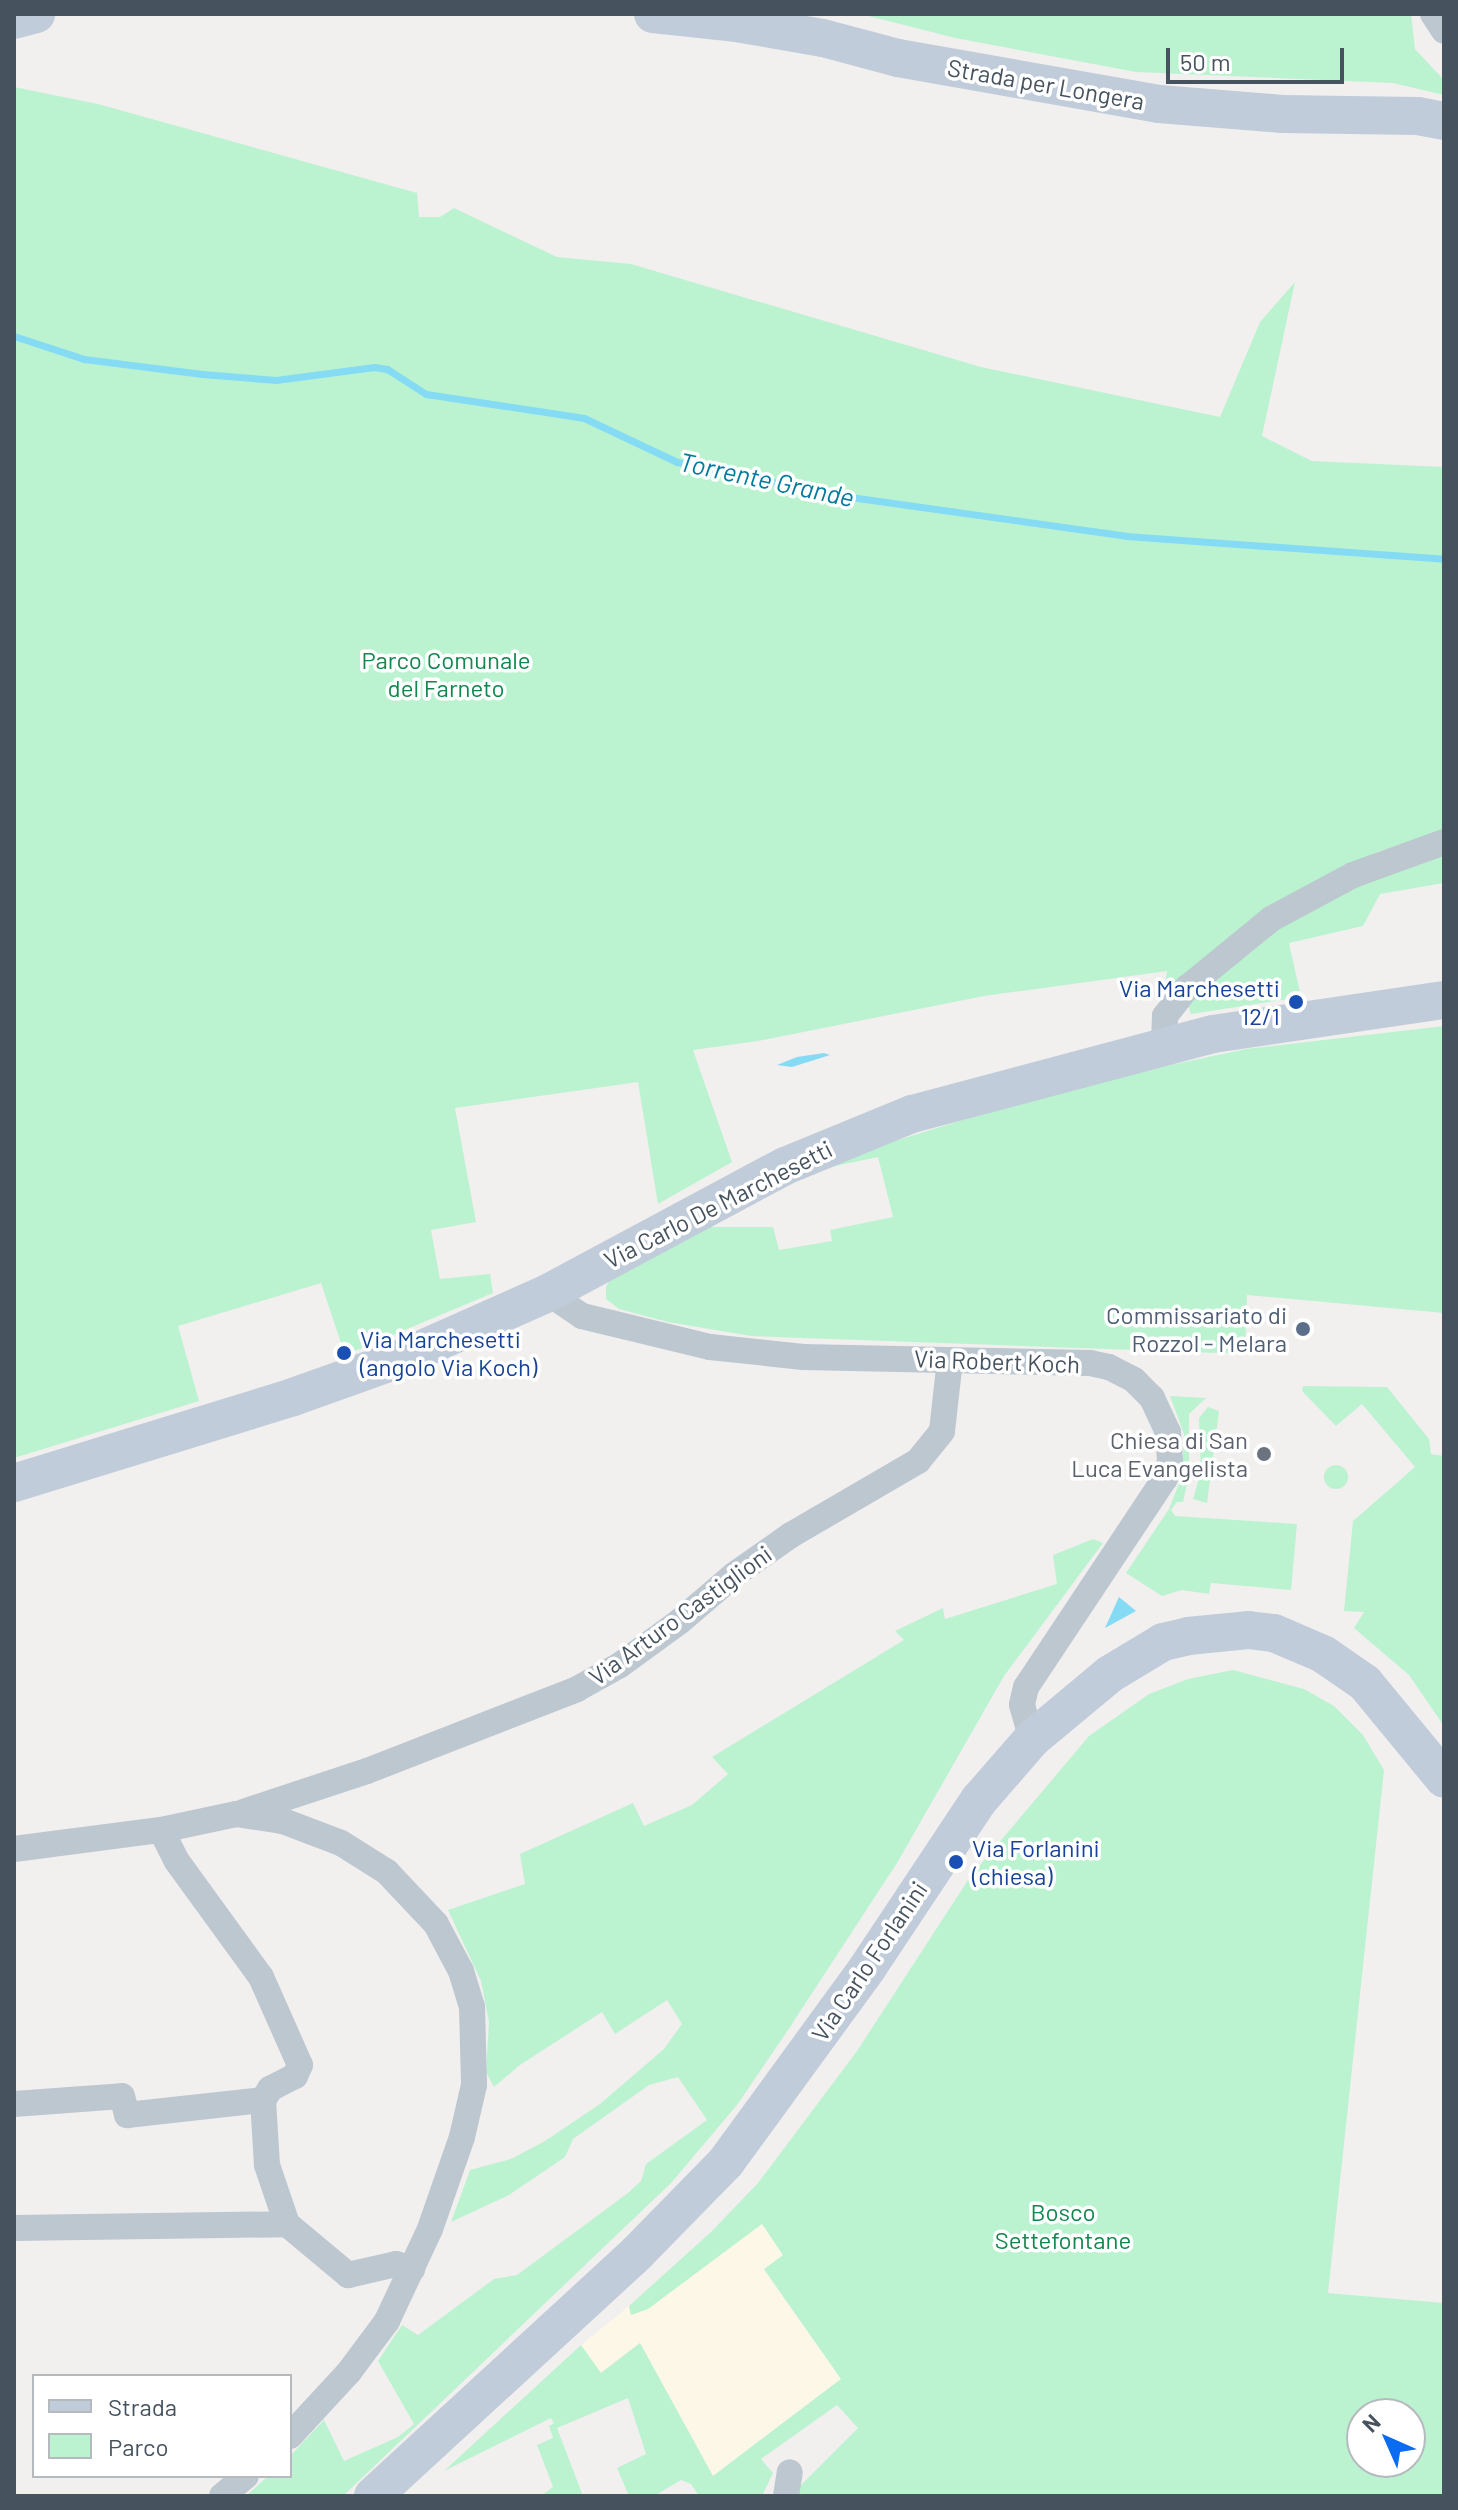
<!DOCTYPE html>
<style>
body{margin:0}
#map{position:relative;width:1458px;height:2510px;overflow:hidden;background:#f2efef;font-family:Barlow,sans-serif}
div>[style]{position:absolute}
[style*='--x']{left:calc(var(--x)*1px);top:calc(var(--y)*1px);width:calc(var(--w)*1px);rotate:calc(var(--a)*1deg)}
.commercial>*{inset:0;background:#fdf7e8}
.green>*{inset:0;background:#bbf3d1}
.round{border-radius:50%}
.water>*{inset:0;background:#84dbf3}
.stream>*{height:7px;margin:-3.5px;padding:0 3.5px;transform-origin:3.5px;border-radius:3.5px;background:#84dbf3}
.street>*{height:26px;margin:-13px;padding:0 13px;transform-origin:13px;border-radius:13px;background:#bcc7d0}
.secondary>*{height:38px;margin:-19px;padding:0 19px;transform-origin:19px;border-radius:19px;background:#c1ccda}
.dots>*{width:22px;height:22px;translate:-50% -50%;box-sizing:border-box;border:4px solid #fff;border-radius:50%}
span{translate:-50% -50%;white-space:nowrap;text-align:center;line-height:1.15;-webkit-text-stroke:7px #fff;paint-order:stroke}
.street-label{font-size:24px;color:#46535f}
.park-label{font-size:24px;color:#10874d}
.transit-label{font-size:24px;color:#164399}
.right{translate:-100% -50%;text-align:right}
.left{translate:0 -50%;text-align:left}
.service-label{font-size:24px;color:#4e5e75}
.worship-label{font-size:24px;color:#5b616d}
.water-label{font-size:26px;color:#037b9e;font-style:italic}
.frame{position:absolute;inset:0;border:16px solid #46535f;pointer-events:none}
.legend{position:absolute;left:32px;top:2374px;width:260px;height:104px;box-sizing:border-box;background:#fff;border:2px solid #b5babf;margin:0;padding:10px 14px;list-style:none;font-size:24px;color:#46535f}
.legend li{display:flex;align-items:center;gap:16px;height:40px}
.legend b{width:40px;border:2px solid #b5babf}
.north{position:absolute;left:1346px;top:2398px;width:80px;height:80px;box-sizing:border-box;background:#fff;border:2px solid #b5babf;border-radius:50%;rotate:315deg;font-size:22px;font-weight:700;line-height:32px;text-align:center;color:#46535f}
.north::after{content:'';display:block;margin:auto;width:28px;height:36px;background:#0a6cf1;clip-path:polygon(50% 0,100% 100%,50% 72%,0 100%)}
.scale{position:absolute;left:1166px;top:48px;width:178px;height:36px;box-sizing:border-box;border:4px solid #46535f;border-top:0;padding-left:10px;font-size:24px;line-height:28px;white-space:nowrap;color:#46535f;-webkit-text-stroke:6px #fff;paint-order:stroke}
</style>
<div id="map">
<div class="commercial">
<i style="clip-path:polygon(762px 2223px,783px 2255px,764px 2270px,841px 2379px,713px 2476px,640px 2343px,600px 2373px,581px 2345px,629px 2306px,631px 2315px,648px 2309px)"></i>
</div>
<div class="green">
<i style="clip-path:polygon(861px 14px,1411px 14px,1415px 49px,1444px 80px,1444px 95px,1393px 83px,1136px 72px,955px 38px)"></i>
<i style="clip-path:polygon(14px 87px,98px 104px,417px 193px,419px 217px,440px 217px,454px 208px,557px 257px,631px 264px,981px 367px,1220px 417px,1260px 322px,1295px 282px,1262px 436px,1312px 461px,1444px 467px,1444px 831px,1377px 852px,1270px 906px,1164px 993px,1167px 971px,984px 996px,758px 1041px,693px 1050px,732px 1162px,658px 1204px,638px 1082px,455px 1108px,476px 1222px,431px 1230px,440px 1279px,490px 1274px,493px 1293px,345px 1355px,321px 1283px,178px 1326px,199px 1401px,14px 1458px)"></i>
<i style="clip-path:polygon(1444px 853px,1444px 883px,1380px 894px,1363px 926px,1289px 943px,1301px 997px,1191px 1014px,1187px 1003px,1294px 913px,1377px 875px)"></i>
<i style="clip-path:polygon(1444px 1026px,1444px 1313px,1247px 1295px,1245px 1354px,751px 1336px,668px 1322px,619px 1309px,606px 1299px,606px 1287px,611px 1277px,701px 1227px,773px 1227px,779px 1250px,832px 1241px,830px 1230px,893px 1217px,878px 1157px,826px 1168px,895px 1141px,1072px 1086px,1246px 1049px)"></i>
<i style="clip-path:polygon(1303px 1386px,1387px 1387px,1429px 1439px,1431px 1454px,1444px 1456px,1444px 1726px,1409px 1675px,1354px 1628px,1364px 1612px,1344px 1611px,1353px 1521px,1415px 1467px,1362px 1404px,1336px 1426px,1302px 1391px)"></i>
<i style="clip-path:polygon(1170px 1396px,1206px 1398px,1189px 1414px,1189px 1475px,1183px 1502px,1177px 1502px,1171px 1510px,1175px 1516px,1297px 1524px,1291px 1590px,1211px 1583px,1209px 1594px,1182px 1590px,1162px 1596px,1126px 1573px,1169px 1509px,1182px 1476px,1184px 1434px)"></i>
<i style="clip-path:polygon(1208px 1407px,1219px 1411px,1207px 1503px,1193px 1499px,1201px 1471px,1199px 1418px)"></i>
<i class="round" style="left:1324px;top:1465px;width:24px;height:24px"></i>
<i style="clip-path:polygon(1093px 1539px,1103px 1543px,1004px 1676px,897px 1863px,788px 2030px,737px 2105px,671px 2183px,343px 2496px,246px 2496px,268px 2476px,290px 2476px,290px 2456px,324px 2420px,344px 2461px,398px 2437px,414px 2424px,378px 2361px,402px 2325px,418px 2335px,494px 2279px,517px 2275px,628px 2193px,641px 2181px,646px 2164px,707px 2120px,678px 2077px,649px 2085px,573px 2139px,565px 2157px,509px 2195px,451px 2222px,470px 2170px,511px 2159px,545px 2141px,600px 2104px,664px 2049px,682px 2024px,667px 2000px,615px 2034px,602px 2012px,520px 2065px,494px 2087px,486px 2072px,489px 2022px,481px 1981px,448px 1910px,525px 1884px,520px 1854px,633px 1803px,644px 1826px,692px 1805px,728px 1774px,712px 1757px,904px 1640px,895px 1631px,943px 1608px,945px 1619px,1057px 1584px,1053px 1555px)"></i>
<i style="clip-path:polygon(evenodd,1233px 1670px,1304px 1689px,1334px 1706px,1363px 1735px,1384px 1770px,1328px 2293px,1444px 2303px,1444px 2496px,798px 2496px,798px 2488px,858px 2428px,837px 2405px,761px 2459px,773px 2473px,762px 2496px,699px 2496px,691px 2484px,681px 2480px,654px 2496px,629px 2496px,617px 2468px,646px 2454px,628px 2398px,557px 2428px,583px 2496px,541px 2496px,553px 2487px,537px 2445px,553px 2438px,549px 2426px,554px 2423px,551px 2418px,444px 2471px,581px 2345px,601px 2373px,640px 2343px,713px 2476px,841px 2379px,764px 2269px,783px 2255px,762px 2224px,648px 2309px,631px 2315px,629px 2306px,712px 2231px,758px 2183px,857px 2051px,970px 1877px,1089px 1736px,1149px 1694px,1188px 1679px,1233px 1670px,1362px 2414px,1410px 2414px,1410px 2462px,1362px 2462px,1362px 2414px)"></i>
</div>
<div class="water">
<i style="clip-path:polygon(824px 1053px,830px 1055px,792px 1067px,777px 1065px,797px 1057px)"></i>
<i style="clip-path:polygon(1119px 1597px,1136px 1611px,1105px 1628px)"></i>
</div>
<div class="stream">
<i style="--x:14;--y:336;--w:74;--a:18.2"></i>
<i style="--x:84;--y:359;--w:119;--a:7.2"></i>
<i style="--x:202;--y:374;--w:74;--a:4.6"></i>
<i style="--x:276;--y:380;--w:99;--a:-7.6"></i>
<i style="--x:374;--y:367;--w:13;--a:9"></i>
<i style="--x:387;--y:369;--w:46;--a:32.7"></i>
<i style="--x:426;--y:394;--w:160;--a:8.6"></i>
<i style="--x:584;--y:418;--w:103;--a:25.3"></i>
<i style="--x:677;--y:462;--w:162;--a:11.7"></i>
<i style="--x:836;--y:495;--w:293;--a:8"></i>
<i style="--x:1126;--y:536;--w:319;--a:4.1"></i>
</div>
<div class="street">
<i style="--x:1433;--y:14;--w:20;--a:57"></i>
<i style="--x:1164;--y:1044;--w:28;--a:-88"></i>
<i style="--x:1165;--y:1016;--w:37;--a:-52"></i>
<i style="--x:1188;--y:987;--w:107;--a:-39.3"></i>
<i style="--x:1271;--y:919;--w:93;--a:-28.2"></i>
<i style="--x:1353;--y:875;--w:97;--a:-19.9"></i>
<i style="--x:548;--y:1293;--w:41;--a:34.1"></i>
<i style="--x:582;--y:1316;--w:132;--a:13.6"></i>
<i style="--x:710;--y:1347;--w:94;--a:6.1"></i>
<i style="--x:803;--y:1357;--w:287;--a:1.2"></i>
<i style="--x:1090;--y:1363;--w:19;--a:12"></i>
<i style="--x:1109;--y:1367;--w:28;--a:27"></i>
<i style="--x:1134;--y:1380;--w:25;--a:45"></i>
<i style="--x:1152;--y:1398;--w:38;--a:65"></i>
<i style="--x:1168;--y:1432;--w:29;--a:86"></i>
<i style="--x:1170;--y:1461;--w:18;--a:106"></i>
<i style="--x:1165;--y:1478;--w:251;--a:123.6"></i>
<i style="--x:1026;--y:1687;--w:18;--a:103"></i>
<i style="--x:1022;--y:1705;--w:35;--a:74"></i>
<i style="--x:243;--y:1812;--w:131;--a:-18.3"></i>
<i style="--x:367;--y:1771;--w:225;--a:-21.3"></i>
<i style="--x:577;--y:1689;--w:49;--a:-29.2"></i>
<i style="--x:620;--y:1665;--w:73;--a:-36.1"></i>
<i style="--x:679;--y:1622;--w:72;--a:-40.5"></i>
<i style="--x:734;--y:1575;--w:70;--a:-35.1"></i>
<i style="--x:791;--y:1535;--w:147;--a:-30.2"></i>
<i style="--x:918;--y:1461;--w:38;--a:-51"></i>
<i style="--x:942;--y:1431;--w:71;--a:-83.6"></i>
<i style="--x:161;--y:1830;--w:34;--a:63"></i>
<i style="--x:176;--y:1860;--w:145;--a:54"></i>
<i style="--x:261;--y:1977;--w:96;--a:66.1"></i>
<i style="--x:300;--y:2065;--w:12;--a:114"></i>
<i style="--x:295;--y:2076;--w:28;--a:153"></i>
<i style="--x:270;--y:2089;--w:13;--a:122"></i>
<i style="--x:263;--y:2100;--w:65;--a:86.5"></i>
<i style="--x:267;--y:2165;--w:62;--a:71.3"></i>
<i style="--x:287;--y:2224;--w:80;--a:39.9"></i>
<i style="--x:348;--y:2275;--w:49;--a:-12.9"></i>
<i style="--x:396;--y:2264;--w:17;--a:17"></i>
<i style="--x:14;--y:1849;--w:148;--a:-7.4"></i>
<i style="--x:161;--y:1830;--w:77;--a:-12"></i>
<i style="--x:236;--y:1814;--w:48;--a:8.5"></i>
<i style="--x:283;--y:1821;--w:62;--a:20.8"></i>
<i style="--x:341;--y:1843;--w:54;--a:32.2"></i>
<i style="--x:387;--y:1872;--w:71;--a:46.7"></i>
<i style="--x:436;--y:1924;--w:53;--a:62"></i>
<i style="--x:461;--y:1971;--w:38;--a:73"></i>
<i style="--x:472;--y:2007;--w:78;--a:88.5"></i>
<i style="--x:474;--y:2085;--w:53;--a:103"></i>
<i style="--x:462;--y:2137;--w:97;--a:109.2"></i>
<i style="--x:430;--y:2229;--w:102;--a:115.1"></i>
<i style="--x:387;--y:2321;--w:64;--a:126.7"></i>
<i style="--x:349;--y:2372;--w:87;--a:132.7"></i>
<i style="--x:14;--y:2104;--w:108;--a:-4.2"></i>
<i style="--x:122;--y:2096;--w:20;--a:75"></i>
<i style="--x:127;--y:2115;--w:137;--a:-6.3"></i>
<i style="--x:14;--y:2228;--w:273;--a:-0.8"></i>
<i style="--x:222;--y:2496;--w:31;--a:-40"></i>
<i style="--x:786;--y:2496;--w:24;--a:-81"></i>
</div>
<div class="secondary">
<i style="--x:653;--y:14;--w:83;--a:6.2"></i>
<i style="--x:736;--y:23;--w:88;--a:9.8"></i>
<i style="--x:823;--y:38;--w:78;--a:14.9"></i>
<i style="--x:898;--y:58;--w:265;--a:10"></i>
<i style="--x:1159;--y:104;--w:123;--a:4.6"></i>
<i style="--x:1282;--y:114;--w:136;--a:0.8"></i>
<i style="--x:1418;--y:116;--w:26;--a:11"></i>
<i style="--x:14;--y:20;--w:23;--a:-15"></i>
<i style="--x:14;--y:1483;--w:292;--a:-17.1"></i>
<i style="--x:293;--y:1397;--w:110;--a:-19.6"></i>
<i style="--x:397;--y:1360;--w:165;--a:-23.9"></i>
<i style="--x:548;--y:1293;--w:269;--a:-28.2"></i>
<i style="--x:785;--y:1166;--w:137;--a:-22.3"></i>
<i style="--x:912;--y:1114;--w:311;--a:-14.9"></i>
<i style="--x:1213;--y:1034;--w:233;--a:-8.4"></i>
<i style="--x:373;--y:2496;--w:360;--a:-42.6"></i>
<i style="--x:638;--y:2252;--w:126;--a:-45.6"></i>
<i style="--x:726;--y:2162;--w:241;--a:-53.9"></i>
<i style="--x:868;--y:1967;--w:201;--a:-56.4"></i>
<i style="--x:979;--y:1800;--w:81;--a:-49"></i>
<i style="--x:1032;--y:1739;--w:102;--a:-39.8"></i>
<i style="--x:1110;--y:1674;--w:62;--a:-31.1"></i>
<i style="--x:1163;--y:1642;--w:26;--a:-13"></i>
<i style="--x:1188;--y:1636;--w:60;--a:-5.7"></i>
<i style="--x:1248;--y:1630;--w:26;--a:7"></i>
<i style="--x:1274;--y:1633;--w:53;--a:23.2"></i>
<i style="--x:1323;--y:1654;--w:51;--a:34.6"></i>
<i style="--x:1365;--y:1683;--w:124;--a:50.5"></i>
</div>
<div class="dots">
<i style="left:1296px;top:1002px;background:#1a4fb4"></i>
<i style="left:1303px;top:1329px;background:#5c6f8a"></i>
<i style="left:344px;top:1353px;background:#1a4fb4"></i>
<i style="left:1264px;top:1454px;background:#6b7280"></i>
<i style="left:956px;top:1862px;background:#1a4fb4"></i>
</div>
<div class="street-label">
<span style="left:1046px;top:84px;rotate:10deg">Strada per Longera</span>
<span style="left:718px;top:1204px;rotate:-27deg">Via Carlo De Marchesetti</span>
<span style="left:997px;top:1361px;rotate:2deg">Via Robert Koch</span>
<span style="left:680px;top:1615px;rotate:-36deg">Via Arturo Castiglioni</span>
<span style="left:869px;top:1961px;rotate:-56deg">Via Carlo Forlanini</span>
</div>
<div class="park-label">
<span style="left:446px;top:674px">Parco Comunale<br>del Farneto</span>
<span style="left:1063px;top:2226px">Bosco<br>Settefontane</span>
</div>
<div class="transit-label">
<span class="right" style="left:1280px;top:1002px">Via Marchesetti<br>12/1</span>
<span class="left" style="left:360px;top:1353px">Via Marchesetti<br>(angolo Via Koch)</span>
<span class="left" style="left:972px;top:1862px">Via Forlanini<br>(chiesa)</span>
</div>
<div class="service-label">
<span class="right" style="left:1287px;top:1329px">Commissariato di<br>Rozzol - Melara</span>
</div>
<div class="worship-label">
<span class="right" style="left:1248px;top:1454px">Chiesa di San<br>Luca Evangelista</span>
</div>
<div class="water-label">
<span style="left:767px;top:479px;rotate:12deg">Torrente Grande</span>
</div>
<div class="frame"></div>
<ul class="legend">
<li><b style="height:10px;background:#c1ccda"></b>Strada</li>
<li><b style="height:22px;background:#bbf3d1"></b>Parco</li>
</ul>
<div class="north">N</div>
<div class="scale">50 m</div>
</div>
